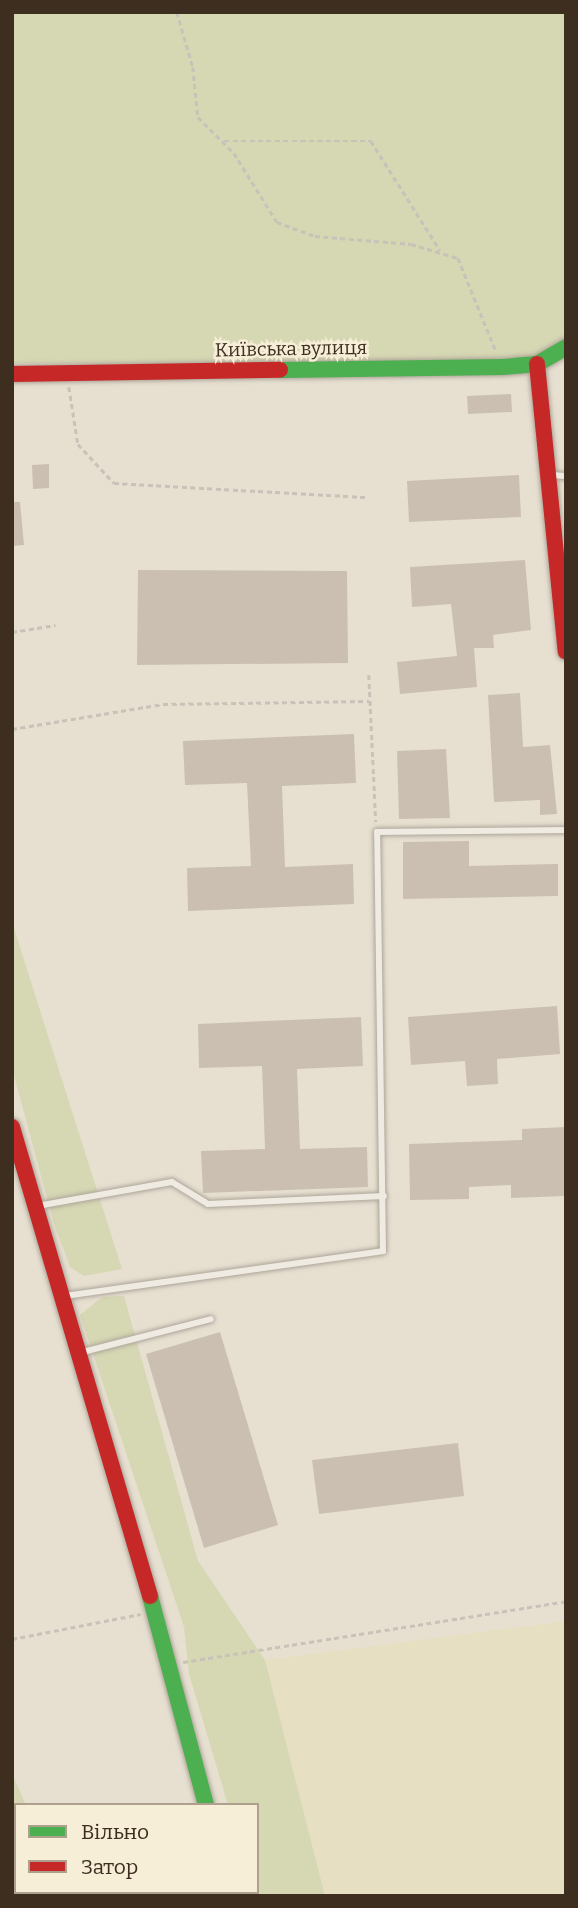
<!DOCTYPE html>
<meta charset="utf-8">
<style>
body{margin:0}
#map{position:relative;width:578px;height:1908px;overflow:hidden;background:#e7e0d1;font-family:Bitter,serif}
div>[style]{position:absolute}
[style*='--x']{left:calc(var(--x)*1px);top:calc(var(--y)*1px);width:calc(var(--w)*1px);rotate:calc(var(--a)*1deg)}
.farmland>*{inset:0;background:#e6dfc2}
.green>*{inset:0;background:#d6d7b3}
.building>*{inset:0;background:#cbbfb2}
.path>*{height:2.5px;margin-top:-1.25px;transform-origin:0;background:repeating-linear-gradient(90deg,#c8c2b9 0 5px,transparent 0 8.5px)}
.roads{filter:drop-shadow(0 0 2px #ada599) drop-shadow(0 0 2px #ada599)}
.lane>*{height:6px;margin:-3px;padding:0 3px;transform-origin:3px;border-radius:3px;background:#efebe3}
.street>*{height:12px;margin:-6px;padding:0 6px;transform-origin:6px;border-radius:6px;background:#efebe3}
.fast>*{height:16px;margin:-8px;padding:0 8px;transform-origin:8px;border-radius:8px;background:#4caf50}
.jam>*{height:16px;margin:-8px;padding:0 8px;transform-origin:8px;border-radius:8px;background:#c62828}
span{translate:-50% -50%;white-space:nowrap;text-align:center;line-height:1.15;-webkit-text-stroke:5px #f7eed8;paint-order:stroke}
.street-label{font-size:19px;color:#3d2e20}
.frame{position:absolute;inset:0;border:14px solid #3d2e20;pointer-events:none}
.legend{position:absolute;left:14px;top:1803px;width:245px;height:91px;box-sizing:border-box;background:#f7eed8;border:2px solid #ada18e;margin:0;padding:9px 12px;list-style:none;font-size:21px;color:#3d2e20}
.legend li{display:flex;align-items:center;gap:14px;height:35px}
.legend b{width:35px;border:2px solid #ada18e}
</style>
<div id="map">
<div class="farmland">
<i style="clip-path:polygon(566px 1621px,566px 1896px,325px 1896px,265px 1660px)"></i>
</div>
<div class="green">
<i style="clip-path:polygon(12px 12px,566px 12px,566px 347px,537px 364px,480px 368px,12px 363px)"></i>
<i style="clip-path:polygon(12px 922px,122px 1269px,84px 1276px,70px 1267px,54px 1224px,12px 1068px)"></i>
<i style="clip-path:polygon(124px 1296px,198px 1561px,265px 1660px,325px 1896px,253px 1896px,257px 1892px,257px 1805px,228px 1805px,189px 1674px,184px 1627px,80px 1315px,102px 1297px)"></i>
<i style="clip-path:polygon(12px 1774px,26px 1805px,16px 1805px,16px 1892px,69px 1896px,12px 1896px)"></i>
</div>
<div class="building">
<i style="clip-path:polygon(511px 394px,512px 412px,468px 414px,467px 396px)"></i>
<i style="clip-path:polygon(49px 464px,49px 488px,33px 489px,32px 465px)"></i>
<i style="clip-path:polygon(519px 475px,521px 517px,409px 522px,407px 481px)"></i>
<i style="clip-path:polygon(12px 502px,20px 502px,24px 545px,12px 546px)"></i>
<i style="clip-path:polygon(525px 560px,531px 630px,493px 635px,494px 648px,474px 648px,477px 687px,400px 694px,397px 662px,457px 656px,451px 604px,412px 607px,410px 567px)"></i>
<i style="clip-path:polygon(138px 570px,347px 571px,348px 663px,137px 665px)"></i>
<i style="clip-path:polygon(520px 693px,523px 747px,550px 745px,557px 814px,540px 815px,540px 800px,494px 802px,488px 695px)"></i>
<i style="clip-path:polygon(354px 734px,356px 783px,282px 786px,285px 867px,353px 864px,354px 904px,188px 911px,187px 868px,251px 866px,247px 783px,185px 785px,183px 741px)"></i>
<i style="clip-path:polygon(446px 749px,450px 818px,399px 819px,397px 751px)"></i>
<i style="clip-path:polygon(469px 841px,469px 866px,558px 864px,558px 896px,403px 899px,403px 842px)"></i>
<i style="clip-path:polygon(557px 1006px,560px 1054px,497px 1059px,498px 1084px,467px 1086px,465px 1061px,411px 1065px,408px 1017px)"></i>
<i style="clip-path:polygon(361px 1017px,363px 1066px,297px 1069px,300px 1149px,367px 1147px,368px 1187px,203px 1193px,201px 1151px,265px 1149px,262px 1066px,199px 1068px,198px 1024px)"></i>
<i style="clip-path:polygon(566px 1127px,566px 1196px,511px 1198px,511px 1185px,469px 1187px,469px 1199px,410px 1200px,409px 1144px,522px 1140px,522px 1129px)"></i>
<i style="clip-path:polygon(220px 1332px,278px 1525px,204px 1548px,146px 1354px)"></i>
<i style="clip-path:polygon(458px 1443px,464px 1496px,319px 1514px,312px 1460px)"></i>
</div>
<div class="path">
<i style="--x:177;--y:12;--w:57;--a:73.8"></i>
<i style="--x:193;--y:67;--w:50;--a:84.3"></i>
<i style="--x:198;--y:117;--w:51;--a:45"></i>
<i style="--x:234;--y:153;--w:81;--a:58.1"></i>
<i style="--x:277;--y:222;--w:40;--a:20.2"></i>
<i style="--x:315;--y:236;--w:96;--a:4.8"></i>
<i style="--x:411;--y:244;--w:49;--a:16.6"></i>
<i style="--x:458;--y:258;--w:100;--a:67.8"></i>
<i style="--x:224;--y:141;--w:147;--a:0"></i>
<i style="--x:371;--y:141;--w:129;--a:57.7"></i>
<i style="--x:69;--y:387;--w:58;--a:81"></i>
<i style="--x:78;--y:444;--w:53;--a:47.3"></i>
<i style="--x:114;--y:483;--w:254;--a:3.2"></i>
<i style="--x:12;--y:632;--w:44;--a:-9.2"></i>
<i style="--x:369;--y:675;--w:147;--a:87.3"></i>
<i style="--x:12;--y:729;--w:153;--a:-9.4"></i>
<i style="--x:163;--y:704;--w:206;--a:-0.8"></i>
<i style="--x:12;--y:1639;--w:131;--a:-11"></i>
<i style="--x:183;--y:1662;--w:388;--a:-9"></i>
</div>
<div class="roads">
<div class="lane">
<i style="--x:550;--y:475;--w:16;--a:4"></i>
<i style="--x:37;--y:1206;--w:137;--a:-10.1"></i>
<i style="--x:172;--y:1182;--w:42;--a:31.4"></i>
<i style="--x:208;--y:1204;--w:176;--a:-2.6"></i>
<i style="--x:64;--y:1296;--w:322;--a:-8"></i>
<i style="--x:383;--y:1251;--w:419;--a:-90.8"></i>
<i style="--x:377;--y:832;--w:189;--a:-0.6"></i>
<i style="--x:79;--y:1353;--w:136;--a:-14.4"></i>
</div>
<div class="street">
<i style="--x:228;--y:1892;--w:4;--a:76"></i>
</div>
<div class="fast">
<i style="--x:280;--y:370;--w:223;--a:-0.8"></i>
<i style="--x:503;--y:367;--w:34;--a:-5"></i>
<i style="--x:537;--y:364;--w:34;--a:-30"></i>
<i style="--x:150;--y:1596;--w:216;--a:75"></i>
</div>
<div class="jam">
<i style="--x:537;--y:364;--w:289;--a:84.3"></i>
<i style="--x:12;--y:374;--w:268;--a:-0.9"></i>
<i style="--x:12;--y:1127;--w:489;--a:73.6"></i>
</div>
</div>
<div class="street-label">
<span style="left:291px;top:349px;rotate:-1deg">Київська вулиця</span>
</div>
<div class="frame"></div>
<ul class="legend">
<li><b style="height:9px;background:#4caf50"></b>Вільно</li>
<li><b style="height:9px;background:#c62828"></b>Затор</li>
</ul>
</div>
